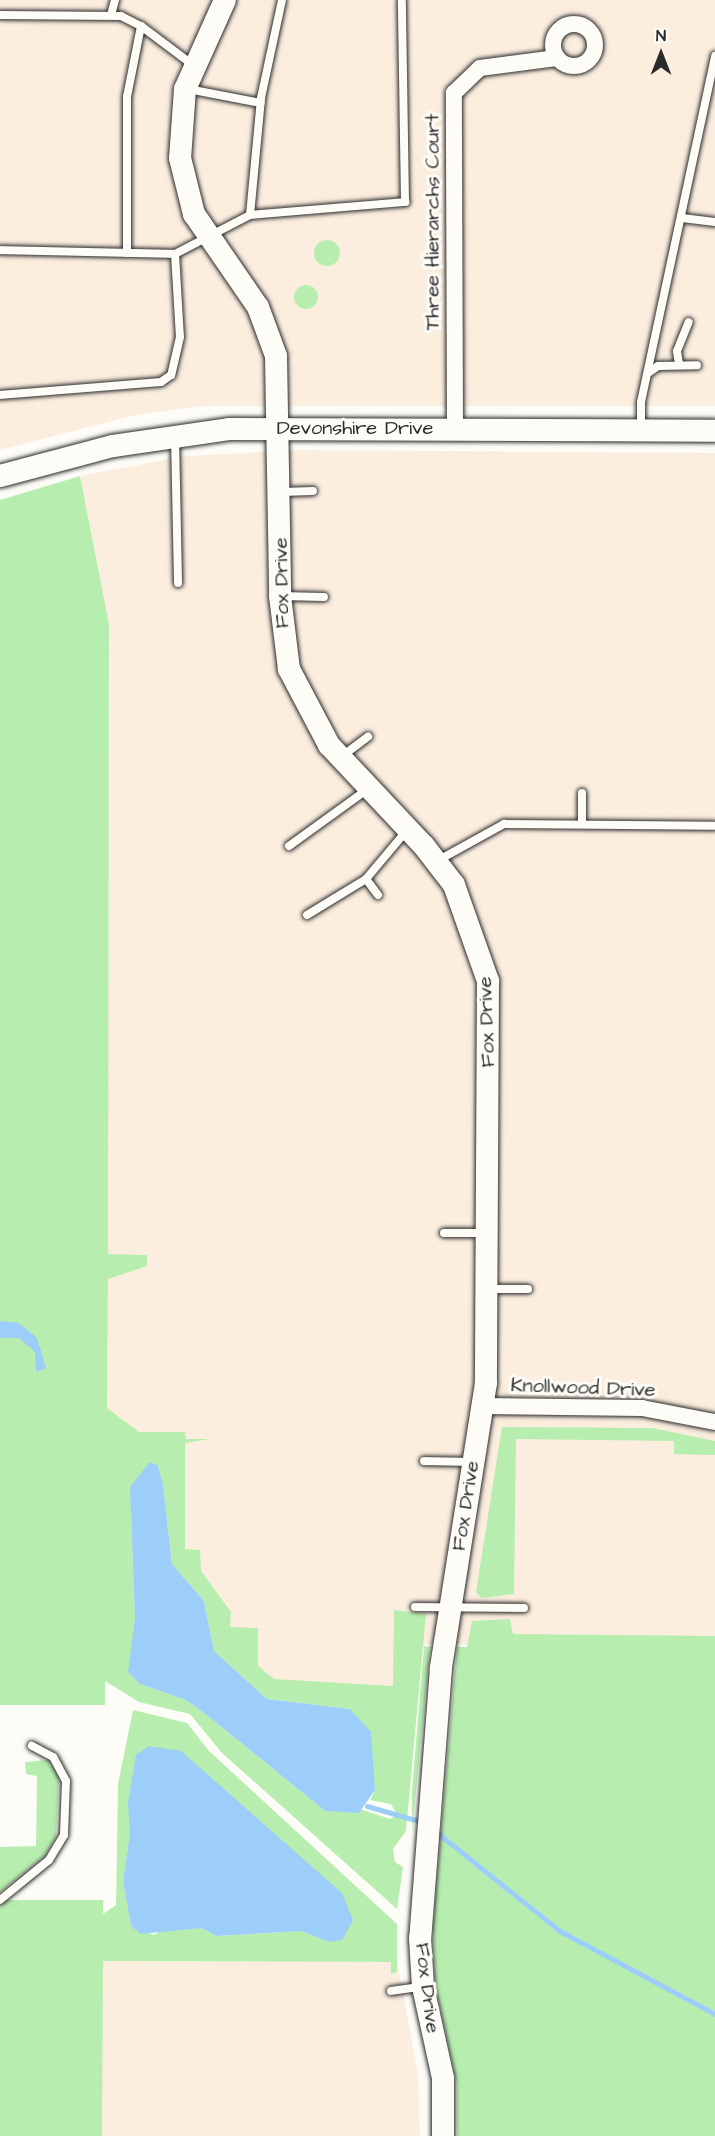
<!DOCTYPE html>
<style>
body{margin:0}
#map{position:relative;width:715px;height:2136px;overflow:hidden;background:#fdfcf7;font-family:"Architects Daughter",sans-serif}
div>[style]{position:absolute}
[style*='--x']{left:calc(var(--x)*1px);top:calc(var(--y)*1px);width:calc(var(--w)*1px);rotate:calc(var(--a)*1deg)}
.built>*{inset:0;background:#fbeedf}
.green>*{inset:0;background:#b7eeb0}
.round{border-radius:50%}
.water>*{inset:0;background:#9dcdf9}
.stream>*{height:5px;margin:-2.5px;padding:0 2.5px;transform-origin:2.5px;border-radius:2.5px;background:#9dcdf9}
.roads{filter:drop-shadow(0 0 2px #2b2b2b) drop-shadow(0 0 2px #2b2b2b)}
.lane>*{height:8px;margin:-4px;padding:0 4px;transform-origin:4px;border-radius:4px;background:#fdfcf7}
.street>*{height:16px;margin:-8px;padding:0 8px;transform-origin:8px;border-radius:8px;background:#fdfcf7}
.street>.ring{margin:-8px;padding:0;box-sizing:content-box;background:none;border:16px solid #fdfcf7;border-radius:50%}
.secondary>*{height:22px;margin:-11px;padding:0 11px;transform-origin:11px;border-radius:11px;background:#fdfcf7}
span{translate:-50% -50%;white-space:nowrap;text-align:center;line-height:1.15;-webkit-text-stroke:6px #fdfcf7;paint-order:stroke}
.street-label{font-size:20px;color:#2b2b2b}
.north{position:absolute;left:631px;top:24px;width:60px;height:60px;-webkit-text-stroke:4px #fdfcf7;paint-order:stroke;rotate:0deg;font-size:16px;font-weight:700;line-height:24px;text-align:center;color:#2b2b2b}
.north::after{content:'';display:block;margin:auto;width:21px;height:27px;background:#2b2b2b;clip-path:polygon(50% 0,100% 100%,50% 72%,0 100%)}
</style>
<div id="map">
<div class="built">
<i style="clip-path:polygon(0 0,715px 0,715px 406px,204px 406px,135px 415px,0 450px)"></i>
<i style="clip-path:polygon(304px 450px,715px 453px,715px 1645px,421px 1644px,415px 1710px,263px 1686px,181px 1559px,124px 1432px,107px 1409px,109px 625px,80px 476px,184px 456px)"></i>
<i style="clip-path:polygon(102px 1961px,397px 1962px,418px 2074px,420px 2136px,102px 2136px)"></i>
</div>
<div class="green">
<i class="round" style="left:314px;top:240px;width:26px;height:26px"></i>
<i class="round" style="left:294px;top:285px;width:24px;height:24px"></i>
<i style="clip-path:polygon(evenodd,80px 476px,109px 624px,108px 1254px,147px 1255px,147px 1266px,108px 1279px,107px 1408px,139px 1432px,185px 1432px,186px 1439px,210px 1439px,185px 1443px,185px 1549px,200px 1550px,201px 1571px,231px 1612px,230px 1627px,258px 1628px,258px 1666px,274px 1679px,393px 1686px,394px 1610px,426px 1614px,406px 1831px,393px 1849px,395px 1862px,403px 1867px,397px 1909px,222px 1753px,190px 1714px,139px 1702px,105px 1681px,105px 1705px,0 1705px,0 500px,80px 476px,163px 1485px,172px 1564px,204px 1601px,214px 1651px,267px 1699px,350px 1709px,375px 1790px,370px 1800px,391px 1804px,397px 1815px,390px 1819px,363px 1810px,325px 1811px,208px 1716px,186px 1700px,140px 1684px,129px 1672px,135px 1618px,131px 1512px,163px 1485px)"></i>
<i style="clip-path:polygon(502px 1427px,653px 1428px,715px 1441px,715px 1455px,674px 1454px,674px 1441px,516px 1439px,514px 1594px,481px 1598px,476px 1592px)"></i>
<i style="clip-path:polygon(510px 1619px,513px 1634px,715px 1636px,715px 2136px,457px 2136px,457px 2084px,435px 1983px,433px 1926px,457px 1647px,467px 1647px,472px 1621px)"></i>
<i style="clip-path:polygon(424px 1646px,430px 1647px,412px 1832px,412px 1790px)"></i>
<i style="clip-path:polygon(evenodd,133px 1710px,187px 1723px,209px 1751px,397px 1924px,397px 1972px,391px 1974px,391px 1962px,103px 1961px,102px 2136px,0 2136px,0 1900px,103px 1900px,103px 1914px,116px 1905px,118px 1784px,133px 1710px,130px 1833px,329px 1942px,301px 1931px,216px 1936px,202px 1928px,167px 1928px,154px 1935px,131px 1926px,123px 1882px,130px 1833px)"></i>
<i style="clip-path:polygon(48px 1760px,59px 1777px,56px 1836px,45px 1856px,0 1892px,0 1847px,36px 1846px,37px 1776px,26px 1774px,25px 1762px)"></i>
</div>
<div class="water">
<i style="clip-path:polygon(0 1321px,19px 1323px,37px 1338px,46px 1368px,36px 1372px,35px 1352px,19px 1338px,0 1338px)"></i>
<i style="clip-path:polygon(150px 1462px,158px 1466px,163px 1485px,172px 1564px,204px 1601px,214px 1651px,267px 1699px,350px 1709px,371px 1732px,375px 1790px,359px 1813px,325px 1811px,208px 1716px,186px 1700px,140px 1684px,128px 1672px,135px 1618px,130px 1487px)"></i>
<i style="clip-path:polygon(149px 1746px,181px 1751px,342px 1893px,353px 1920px,342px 1940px,329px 1942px,301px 1931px,216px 1936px,202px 1928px,141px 1934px,131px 1926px,123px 1882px,130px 1833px,128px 1802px,136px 1755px)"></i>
</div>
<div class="stream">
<i style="--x:367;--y:1806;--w:57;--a:16.2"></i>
<i style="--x:435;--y:1831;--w:160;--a:38.7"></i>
<i style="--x:560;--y:1931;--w:176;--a:28.2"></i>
</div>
<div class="roads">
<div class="lane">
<i style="--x:0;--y:15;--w:121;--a:0.5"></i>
<i style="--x:121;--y:16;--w:22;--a:27"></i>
<i style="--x:141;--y:26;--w:72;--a:101.2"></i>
<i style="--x:127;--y:97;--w:156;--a:90"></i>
<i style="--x:111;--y:15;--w:16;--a:-75"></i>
<i style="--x:141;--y:26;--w:65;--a:36.9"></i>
<i style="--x:188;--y:89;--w:74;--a:10.9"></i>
<i style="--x:250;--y:215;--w:118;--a:-84.6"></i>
<i style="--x:261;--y:98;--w:100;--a:-77.9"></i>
<i style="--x:682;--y:218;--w:33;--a:7"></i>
<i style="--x:0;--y:250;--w:175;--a:1.3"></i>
<i style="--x:175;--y:254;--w:83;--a:86.6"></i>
<i style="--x:180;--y:337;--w:39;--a:103"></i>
<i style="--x:171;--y:375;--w:12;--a:145"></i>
<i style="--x:161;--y:382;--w:162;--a:175.4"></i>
<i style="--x:175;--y:254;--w:85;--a:-27.5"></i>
<i style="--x:250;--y:215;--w:156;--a:-4.8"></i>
<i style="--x:405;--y:202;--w:202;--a:-90.9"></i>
<i style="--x:679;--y:364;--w:13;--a:-99"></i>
<i style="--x:677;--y:351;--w:31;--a:-68"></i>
<i style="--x:648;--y:373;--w:12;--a:-35"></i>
<i style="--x:658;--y:366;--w:39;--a:-1"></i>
<i style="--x:641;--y:429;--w:27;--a:-90"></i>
<i style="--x:641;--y:402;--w:354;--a:-77.9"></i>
<i style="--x:175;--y:437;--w:146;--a:88.8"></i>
<i style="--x:281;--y:492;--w:32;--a:-2"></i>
<i style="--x:281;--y:596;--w:43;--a:1.3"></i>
<i style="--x:341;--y:757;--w:34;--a:-37"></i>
<i style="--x:582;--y:793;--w:30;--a:90"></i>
<i style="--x:289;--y:846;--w:99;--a:-35.9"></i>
<i style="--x:437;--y:861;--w:77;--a:-28.9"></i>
<i style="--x:504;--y:824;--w:211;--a:0.5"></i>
<i style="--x:366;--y:879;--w:20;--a:53"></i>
<i style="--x:307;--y:915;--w:69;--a:-31.4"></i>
<i style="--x:366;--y:879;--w:65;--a:-50"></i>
<i style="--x:444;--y:1233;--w:42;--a:0"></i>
<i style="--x:488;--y:1289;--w:40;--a:0"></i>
<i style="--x:424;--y:1461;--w:47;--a:1.2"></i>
<i style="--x:415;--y:1607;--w:109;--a:0.5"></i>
<i style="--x:0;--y:1900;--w:63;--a:-39.2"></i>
<i style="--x:49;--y:1860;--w:29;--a:-59"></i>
<i style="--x:64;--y:1835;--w:54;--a:-87.9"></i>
<i style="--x:66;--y:1781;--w:27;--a:-118"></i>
<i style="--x:53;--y:1757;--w:24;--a:-152"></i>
<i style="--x:391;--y:1991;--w:29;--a:-8"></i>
</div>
<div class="street">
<i class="ring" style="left:553px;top:24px;width:26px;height:26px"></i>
<i style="--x:455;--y:428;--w:335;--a:-90.2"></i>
<i style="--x:454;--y:93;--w:36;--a:-44"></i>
<i style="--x:480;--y:68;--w:77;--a:-7.5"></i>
<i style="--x:484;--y:1406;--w:158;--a:0.7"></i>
<i style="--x:642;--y:1408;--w:74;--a:10.9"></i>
</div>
<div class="secondary">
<i style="--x:225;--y:0;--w:98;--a:114.2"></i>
<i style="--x:185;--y:89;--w:69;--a:94.1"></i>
<i style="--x:180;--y:158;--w:58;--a:76"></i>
<i style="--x:194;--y:214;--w:113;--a:55.5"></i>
<i style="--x:258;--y:307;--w:52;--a:69.8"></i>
<i style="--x:276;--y:356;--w:240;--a:89"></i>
<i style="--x:280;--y:596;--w:74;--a:83"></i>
<i style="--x:289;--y:669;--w:86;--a:62.2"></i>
<i style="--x:329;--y:745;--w:139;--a:46.8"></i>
<i style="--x:424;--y:846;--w:49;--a:52.4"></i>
<i style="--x:454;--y:885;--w:102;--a:70.5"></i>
<i style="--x:488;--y:981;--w:402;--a:90.3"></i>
<i style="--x:486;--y:1383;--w:289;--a:99"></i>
<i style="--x:441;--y:1668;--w:271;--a:94.4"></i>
<i style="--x:420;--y:1938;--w:49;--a:86.5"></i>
<i style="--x:423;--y:1987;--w:93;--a:77.6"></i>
<i style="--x:443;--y:2078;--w:58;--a:90"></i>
<i style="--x:0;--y:476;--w:117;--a:-14.9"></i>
<i style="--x:113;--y:446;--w:117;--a:-8.3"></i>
<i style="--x:229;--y:429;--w:486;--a:0.2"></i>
</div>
</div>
<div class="street-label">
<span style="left:433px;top:222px;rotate:-90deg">Three Hierarchs Court</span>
<span style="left:355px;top:428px">Devonshire Drive</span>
<span style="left:282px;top:583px;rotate:-91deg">Fox Drive</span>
<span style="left:487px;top:1022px;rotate:-92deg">Fox Drive</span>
<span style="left:583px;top:1388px;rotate:2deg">Knollwood Drive</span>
<span style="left:466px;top:1506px;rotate:-81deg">Fox Drive</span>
<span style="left:427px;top:1988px;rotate:83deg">Fox Drive</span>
</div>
<div class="north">N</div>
</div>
